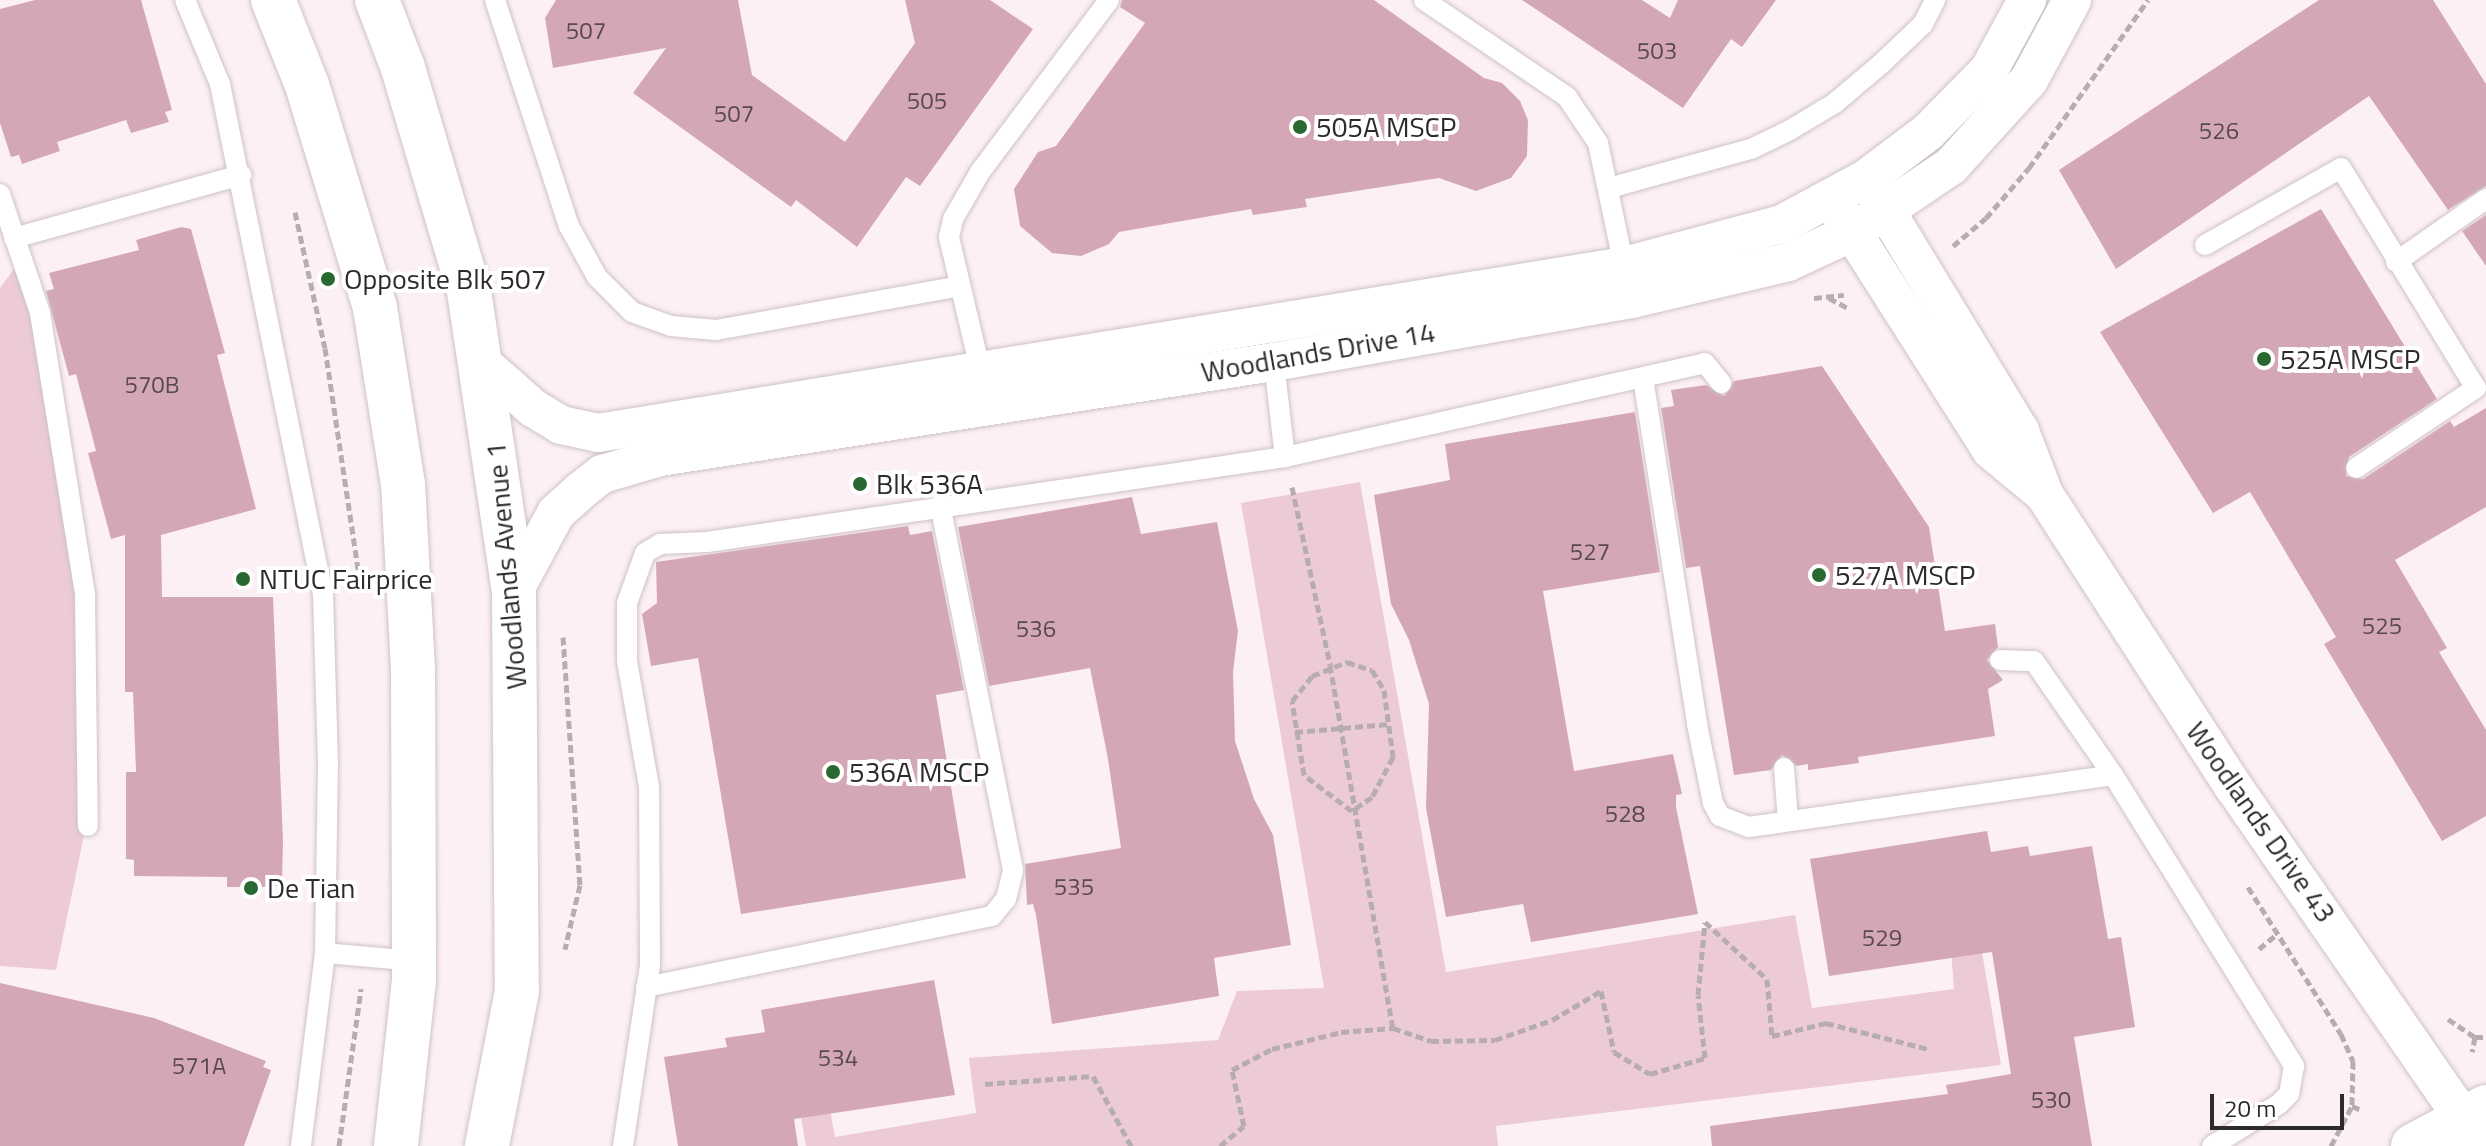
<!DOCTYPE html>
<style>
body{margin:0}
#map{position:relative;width:2486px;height:1146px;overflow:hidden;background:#fdf0f5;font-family:"Titillium Web",sans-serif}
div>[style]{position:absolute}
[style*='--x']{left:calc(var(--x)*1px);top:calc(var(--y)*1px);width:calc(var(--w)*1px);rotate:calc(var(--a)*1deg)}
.green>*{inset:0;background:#eccbd7}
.building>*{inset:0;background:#d4a7b7}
.path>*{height:5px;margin-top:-2.5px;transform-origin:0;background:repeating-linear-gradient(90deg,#b7adb1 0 8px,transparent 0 12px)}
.roads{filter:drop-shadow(0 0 2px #cec2c6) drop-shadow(0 0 2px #cec2c6)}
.service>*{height:20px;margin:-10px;padding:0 10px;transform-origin:10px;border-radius:10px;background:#fff}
.minor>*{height:38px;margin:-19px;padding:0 19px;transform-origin:19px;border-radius:19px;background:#fff}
.tertiary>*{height:44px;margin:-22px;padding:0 22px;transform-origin:22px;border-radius:22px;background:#fff}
.dots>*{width:22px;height:22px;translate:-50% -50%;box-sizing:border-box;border:4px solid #fff;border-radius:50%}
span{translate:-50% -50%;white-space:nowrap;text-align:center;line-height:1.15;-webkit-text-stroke:8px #fff;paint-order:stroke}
.number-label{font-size:24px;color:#58494e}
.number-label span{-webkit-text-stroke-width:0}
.poi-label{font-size:28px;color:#2e2a2b}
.left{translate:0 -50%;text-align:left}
.street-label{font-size:28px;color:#2e2a2b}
.scale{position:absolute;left:2210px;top:1094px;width:134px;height:36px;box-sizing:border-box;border:4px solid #2e2a2b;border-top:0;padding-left:10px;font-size:24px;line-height:28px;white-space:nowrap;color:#2e2a2b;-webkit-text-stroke:6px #fff;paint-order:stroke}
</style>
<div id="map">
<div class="green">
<i style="clip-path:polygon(19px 262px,36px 313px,81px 596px,86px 826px,56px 970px,0 966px,0 288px)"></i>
<i style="clip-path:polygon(1360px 482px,1446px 972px,1795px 915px,1812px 1008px,1954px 989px,1950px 937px,1979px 934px,2001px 1065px,1496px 1126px,1498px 1146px,806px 1146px,800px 1112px,830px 1109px,835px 1137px,976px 1113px,969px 1058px,1218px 1040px,1237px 991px,1324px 988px,1241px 503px)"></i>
</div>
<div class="building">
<i style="clip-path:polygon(35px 0,141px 0,172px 110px,165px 112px,169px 122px,131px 133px,126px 120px,57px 142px,60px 151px,22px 164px,19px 155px,11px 157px,0 123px,0 9px)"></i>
<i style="clip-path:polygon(556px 0,738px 0,752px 75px,845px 142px,915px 43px,905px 0,990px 0,1033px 29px,920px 186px,906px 177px,857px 247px,796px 200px,791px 207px,633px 93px,666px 48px,553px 68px,545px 18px)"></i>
<i style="clip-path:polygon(1122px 0,1374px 0,1484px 78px,1502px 83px,1520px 101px,1528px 120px,1527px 156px,1511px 178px,1476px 191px,1439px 178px,1305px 199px,1307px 207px,1253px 215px,1251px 209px,1119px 232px,1109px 244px,1081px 256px,1052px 253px,1020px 226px,1014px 189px,1038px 152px,1056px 146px,1145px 23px,1120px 7px)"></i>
<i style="clip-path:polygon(1522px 0,1642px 0,1670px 18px,1678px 0,1776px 0,1742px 47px,1731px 39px,1683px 108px)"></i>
<i style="clip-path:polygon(2319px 0,2433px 0,2486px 84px,2486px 186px,2448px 210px,2369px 96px,2116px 269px,2059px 170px)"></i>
<i style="clip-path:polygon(2321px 209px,2437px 399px,2349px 457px,2346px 476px,2363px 479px,2450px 421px,2454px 427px,2486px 408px,2486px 507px,2395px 560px,2447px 648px,2439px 652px,2486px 730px,2486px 816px,2442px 841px,2324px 644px,2336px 637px,2250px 492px,2213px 513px,2100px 332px)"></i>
<i style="clip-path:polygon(2486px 215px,2486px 266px,2462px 231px)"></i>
<i style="clip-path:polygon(181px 227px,191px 229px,225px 353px,217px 355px,256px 509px,161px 535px,162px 597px,273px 597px,283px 841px,282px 884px,274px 887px,227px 887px,227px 877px,134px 876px,134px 860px,126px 859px,126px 772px,136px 772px,133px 692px,125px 692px,125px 535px,111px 539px,88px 453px,96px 451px,76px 374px,69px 376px,46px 291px,54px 289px,49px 273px,139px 250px,136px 240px)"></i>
<i style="clip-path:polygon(1822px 366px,1929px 527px,1945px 631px,1995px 624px,1998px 647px,1987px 660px,2003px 680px,1988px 689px,1995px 736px,1858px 757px,1859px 763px,1808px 770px,1808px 764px,1797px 766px,1782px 755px,1771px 770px,1734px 775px,1700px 566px,1686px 568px,1661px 408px,1674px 406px,1671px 390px,1706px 385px,1724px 396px,1734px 381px)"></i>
<i style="clip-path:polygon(1635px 412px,1660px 572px,1543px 591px,1574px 771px,1673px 754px,1682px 794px,1676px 795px,1676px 807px,1698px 914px,1531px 942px,1523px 904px,1446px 917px,1426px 808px,1429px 704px,1409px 640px,1391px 604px,1374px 495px,1450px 480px,1445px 444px)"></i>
<i style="clip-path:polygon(1132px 497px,1141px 534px,1217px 522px,1238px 631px,1233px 672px,1235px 741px,1254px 799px,1273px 835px,1291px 945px,1214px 958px,1219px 996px,1052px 1024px,1036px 915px,1033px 904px,1027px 905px,1025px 864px,1121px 848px,1108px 759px,1090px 668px,989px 686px,958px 527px)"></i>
<i style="clip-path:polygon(908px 526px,910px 535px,932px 531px,964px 690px,936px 695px,966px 878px,741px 914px,698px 658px,651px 666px,642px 614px,657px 603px,656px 562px)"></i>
<i style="clip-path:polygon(1987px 831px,1991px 852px,2028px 846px,2030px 856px,2092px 846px,2108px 939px,2121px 937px,2135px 1027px,2074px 1037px,2092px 1146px,1712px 1146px,1710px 1126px,1948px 1094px,1946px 1085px,2011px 1074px,1992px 952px,1829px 976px,1810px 859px)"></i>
<i style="clip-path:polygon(934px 980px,955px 1095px,794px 1119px,798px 1146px,678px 1146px,664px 1057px,727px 1047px,725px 1038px,765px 1032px,761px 1010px)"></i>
<i style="clip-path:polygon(0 983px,154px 1018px,266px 1061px,263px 1067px,271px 1070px,244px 1146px,0 1146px)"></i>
</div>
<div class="path">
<i style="--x:295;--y:212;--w:139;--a:77.6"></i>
<i style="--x:325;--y:348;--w:231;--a:81.5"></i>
<i style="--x:1953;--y:246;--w:43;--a:-40.3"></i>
<i style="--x:1986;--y:218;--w:66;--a:-49.3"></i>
<i style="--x:2029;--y:168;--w:206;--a:-54.7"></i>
<i style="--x:1814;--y:298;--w:30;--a:-6"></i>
<i style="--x:1829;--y:298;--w:21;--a:28"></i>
<i style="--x:1292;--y:487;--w:182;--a:77.9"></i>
<i style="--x:1330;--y:665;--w:368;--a:80.2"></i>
<i style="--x:563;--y:637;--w:249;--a:86.1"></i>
<i style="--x:580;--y:885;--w:66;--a:103.2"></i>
<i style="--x:1347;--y:662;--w:26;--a:18"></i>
<i style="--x:1372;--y:670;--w:23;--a:59"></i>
<i style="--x:1384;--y:690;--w:68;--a:82.3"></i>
<i style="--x:1393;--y:757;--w:45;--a:117.7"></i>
<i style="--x:1372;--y:797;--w:24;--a:145"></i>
<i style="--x:1352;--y:811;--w:60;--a:-143.1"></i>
<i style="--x:1304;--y:775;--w:75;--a:-99.2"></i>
<i style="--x:1292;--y:701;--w:32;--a:-51"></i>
<i style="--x:1312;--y:676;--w:38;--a:-22"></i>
<i style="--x:1295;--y:732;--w:94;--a:-4.9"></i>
<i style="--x:2248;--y:887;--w:174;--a:57.7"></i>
<i style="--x:2341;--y:1034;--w:30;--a:66"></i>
<i style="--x:2353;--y:1061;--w:45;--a:91.3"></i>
<i style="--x:2352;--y:1106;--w:8;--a:23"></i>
<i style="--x:2259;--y:949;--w:23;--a:-40"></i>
<i style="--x:2448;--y:1019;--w:32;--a:34"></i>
<i style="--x:2475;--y:1037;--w:15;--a:101"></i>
<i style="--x:2475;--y:1037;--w:11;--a:0"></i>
<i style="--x:985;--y:1084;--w:108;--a:-4.2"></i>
<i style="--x:1093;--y:1076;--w:80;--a:61.5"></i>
<i style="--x:339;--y:1146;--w:159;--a:-82"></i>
<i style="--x:1220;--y:1146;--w:31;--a:-40"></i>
<i style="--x:1244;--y:1126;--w:57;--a:-102.1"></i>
<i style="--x:1232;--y:1070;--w:45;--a:-27.7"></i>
<i style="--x:1272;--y:1049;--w:71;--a:-13.8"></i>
<i style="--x:1341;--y:1032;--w:52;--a:-4.4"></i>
<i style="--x:1393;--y:1028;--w:40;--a:18.9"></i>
<i style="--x:1431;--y:1041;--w:64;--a:-0.9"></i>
<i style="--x:1495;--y:1040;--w:60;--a:-19.3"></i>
<i style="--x:1552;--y:1020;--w:57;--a:-30.6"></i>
<i style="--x:1601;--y:991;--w:62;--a:78"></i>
<i style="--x:1614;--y:1052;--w:42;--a:31.4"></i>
<i style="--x:1650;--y:1074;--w:57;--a:-16.2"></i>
<i style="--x:1705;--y:1058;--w:63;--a:-96.3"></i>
<i style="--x:1698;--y:995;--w:73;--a:-84.5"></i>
<i style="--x:1705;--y:922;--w:84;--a:42.6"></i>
<i style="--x:1767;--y:979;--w:57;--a:85"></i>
<i style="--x:1772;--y:1036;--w:56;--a:-13.5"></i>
<i style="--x:1826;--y:1023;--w:105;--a:14.3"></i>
<i style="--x:2331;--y:1146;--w:45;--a:-62.3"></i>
</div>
<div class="roads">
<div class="service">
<i style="--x:185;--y:0;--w:91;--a:67.4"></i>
<i style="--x:220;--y:84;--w:521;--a:78.6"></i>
<i style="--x:323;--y:595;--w:167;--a:88.3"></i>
<i style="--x:328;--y:762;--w:191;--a:90.9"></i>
<i style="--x:325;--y:953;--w:194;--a:97.1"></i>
<i style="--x:495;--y:0;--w:238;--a:71.9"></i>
<i style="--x:569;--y:226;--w:58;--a:61.2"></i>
<i style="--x:597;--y:277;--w:49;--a:45"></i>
<i style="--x:632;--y:312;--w:41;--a:19.7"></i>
<i style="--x:671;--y:326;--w:45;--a:5.1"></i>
<i style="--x:716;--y:330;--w:248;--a:-10.2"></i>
<i style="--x:1424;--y:0;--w:173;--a:34.1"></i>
<i style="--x:1567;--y:97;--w:55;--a:56"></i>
<i style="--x:1598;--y:143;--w:131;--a:78.1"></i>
<i style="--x:1609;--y:188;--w:147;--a:-15.4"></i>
<i style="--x:1751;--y:149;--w:43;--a:-26"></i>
<i style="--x:1790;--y:130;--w:52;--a:-31"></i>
<i style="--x:1835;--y:103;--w:60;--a:-40.3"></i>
<i style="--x:1881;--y:64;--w:58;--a:-43.6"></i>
<i style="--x:1923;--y:24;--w:27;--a:-63"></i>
<i style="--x:0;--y:194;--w:126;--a:71.4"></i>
<i style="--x:40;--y:313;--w:286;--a:80.9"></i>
<i style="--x:85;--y:595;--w:231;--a:89.3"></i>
<i style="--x:14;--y:238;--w:236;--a:-15.5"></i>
<i style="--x:2205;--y:245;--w:156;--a:-29.5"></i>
<i style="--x:2341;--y:168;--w:258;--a:58.5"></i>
<i style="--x:2476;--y:388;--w:144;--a:146.3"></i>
<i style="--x:2396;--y:262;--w:110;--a:-35"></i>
<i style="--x:1273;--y:354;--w:104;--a:83.4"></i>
<i style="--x:982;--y:377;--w:144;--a:-103.3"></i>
<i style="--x:949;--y:237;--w:18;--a:-77"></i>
<i style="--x:953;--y:219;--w:54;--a:-60.1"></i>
<i style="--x:980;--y:172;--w:215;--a:-53.1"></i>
<i style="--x:1643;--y:378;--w:350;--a:81.1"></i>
<i style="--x:1697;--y:724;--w:81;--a:78.6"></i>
<i style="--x:1713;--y:803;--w:15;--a:62"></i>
<i style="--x:1720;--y:816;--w:31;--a:21"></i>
<i style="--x:1749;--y:827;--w:368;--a:-8.1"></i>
<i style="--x:2000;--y:660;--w:34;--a:2"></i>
<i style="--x:2034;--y:661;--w:139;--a:55.3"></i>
<i style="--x:2113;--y:775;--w:343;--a:58.1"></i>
<i style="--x:2294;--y:1066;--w:28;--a:100"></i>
<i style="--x:2289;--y:1094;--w:14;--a:135"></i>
<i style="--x:2279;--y:1104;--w:79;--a:147.9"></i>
<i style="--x:1784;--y:768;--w:53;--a:85.7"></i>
<i style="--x:325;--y:953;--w:89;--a:5.1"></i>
<i style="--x:646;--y:987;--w:353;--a:-11.6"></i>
<i style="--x:992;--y:916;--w:22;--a:-51"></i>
<i style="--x:1006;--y:899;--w:30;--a:-76"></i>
<i style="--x:1013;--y:870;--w:372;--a:-101.3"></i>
<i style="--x:623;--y:1146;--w:183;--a:-81.5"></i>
<i style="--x:650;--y:965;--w:178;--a:-90.3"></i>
<i style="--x:649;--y:787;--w:128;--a:-99.9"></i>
<i style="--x:627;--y:661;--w:58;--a:-90"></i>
<i style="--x:627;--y:603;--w:53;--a:-70.2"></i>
<i style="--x:645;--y:553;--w:17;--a:-31"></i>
<i style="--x:660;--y:544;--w:47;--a:-2.4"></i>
<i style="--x:707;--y:542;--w:584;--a:-8.37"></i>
<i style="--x:1285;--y:457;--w:430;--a:-12.6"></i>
<i style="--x:1705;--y:363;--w:26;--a:51"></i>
</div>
<div class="minor">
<i style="--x:1874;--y:191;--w:281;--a:58.7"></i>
<i style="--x:2020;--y:431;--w:67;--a:69.1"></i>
<i style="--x:2044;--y:494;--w:348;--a:57.1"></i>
<i style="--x:2233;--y:786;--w:438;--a:55.3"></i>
<i style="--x:1839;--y:211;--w:283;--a:57.5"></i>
<i style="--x:1991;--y:450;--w:67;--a:39.6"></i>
<i style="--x:483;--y:364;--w:67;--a:41.3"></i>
<i style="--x:533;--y:408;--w:33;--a:31"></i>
<i style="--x:561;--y:425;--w:38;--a:12"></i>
<i style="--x:598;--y:433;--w:1040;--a:-9.24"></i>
<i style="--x:1624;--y:266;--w:163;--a:-14.9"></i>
<i style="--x:1782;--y:224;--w:97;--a:-28.4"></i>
<i style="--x:1867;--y:178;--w:76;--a:-37"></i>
<i style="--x:1928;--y:132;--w:87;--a:-45.5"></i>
<i style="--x:1989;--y:70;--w:80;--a:-61.5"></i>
<i style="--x:514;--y:591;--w:89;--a:-61.7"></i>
<i style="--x:556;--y:513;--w:31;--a:-42"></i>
<i style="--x:579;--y:492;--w:29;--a:-38"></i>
<i style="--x:602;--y:474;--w:60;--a:-16.3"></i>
<i style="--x:660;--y:457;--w:621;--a:-8.8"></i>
<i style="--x:1274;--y:362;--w:364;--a:-10"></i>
<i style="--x:1632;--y:299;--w:160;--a:-13.3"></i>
<i style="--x:1788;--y:262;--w:72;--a:-24.8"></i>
<i style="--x:1853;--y:232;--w:118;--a:-34"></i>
<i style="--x:1951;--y:166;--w:116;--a:-47.8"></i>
<i style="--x:2029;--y:80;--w:91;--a:-61.7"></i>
</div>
<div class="tertiary">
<i style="--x:273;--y:0;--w:92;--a:68.2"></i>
<i style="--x:307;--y:85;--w:233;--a:73"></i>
<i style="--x:375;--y:308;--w:178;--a:81"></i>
<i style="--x:403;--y:484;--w:185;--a:86.9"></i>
<i style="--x:413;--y:669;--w:311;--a:89.8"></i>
<i style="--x:414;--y:980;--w:167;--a:96.2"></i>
<i style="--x:377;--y:0;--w:73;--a:69.1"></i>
<i style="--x:403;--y:68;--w:233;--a:73.5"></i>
<i style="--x:469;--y:291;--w:303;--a:81.5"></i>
<i style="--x:514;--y:591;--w:400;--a:89.6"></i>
<i style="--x:517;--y:991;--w:158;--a:101"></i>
<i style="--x:2413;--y:1146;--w:83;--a:-28.1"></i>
</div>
</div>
<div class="dots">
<i style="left:1300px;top:127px;background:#296831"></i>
<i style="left:328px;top:279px;background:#296831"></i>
<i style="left:2264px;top:359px;background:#296831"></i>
<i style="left:860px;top:484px;background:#296831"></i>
<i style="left:1819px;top:575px;background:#296831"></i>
<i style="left:243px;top:579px;background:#296831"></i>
<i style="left:833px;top:772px;background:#296831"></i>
<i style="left:251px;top:888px;background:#296831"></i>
</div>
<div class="number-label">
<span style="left:586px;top:31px">507</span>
<span style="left:1657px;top:51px">503</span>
<span style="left:927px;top:101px">505</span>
<span style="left:734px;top:114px">507</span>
<span style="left:2219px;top:131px">526</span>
<span style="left:152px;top:385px">570B</span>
<span style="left:1590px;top:552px">527</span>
<span style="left:2382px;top:626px">525</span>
<span style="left:1036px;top:629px">536</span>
<span style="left:1625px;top:814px">528</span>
<span style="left:1074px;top:887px">535</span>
<span style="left:1882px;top:938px">529</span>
<span style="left:838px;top:1058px">534</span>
<span style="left:199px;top:1066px">571A</span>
<span style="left:2051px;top:1100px">530</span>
</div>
<div class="poi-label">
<span class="left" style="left:1316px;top:127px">505A MSCP</span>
<span class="left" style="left:344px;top:279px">Opposite Blk 507</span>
<span class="left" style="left:2280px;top:359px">525A MSCP</span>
<span class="left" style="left:876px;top:484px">Blk 536A</span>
<span class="left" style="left:1835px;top:575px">527A MSCP</span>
<span class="left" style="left:259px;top:579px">NTUC Fairprice</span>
<span class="left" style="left:849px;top:772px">536A MSCP</span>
<span class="left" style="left:267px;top:888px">De Tian</span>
</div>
<div class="street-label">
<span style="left:1318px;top:352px;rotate:-10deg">Woodlands Drive 14</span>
<span style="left:506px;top:566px;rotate:-95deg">Woodlands Avenue 1</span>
<span style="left:2261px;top:822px;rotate:55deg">Woodlands Drive 43</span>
</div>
<div class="scale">20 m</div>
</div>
